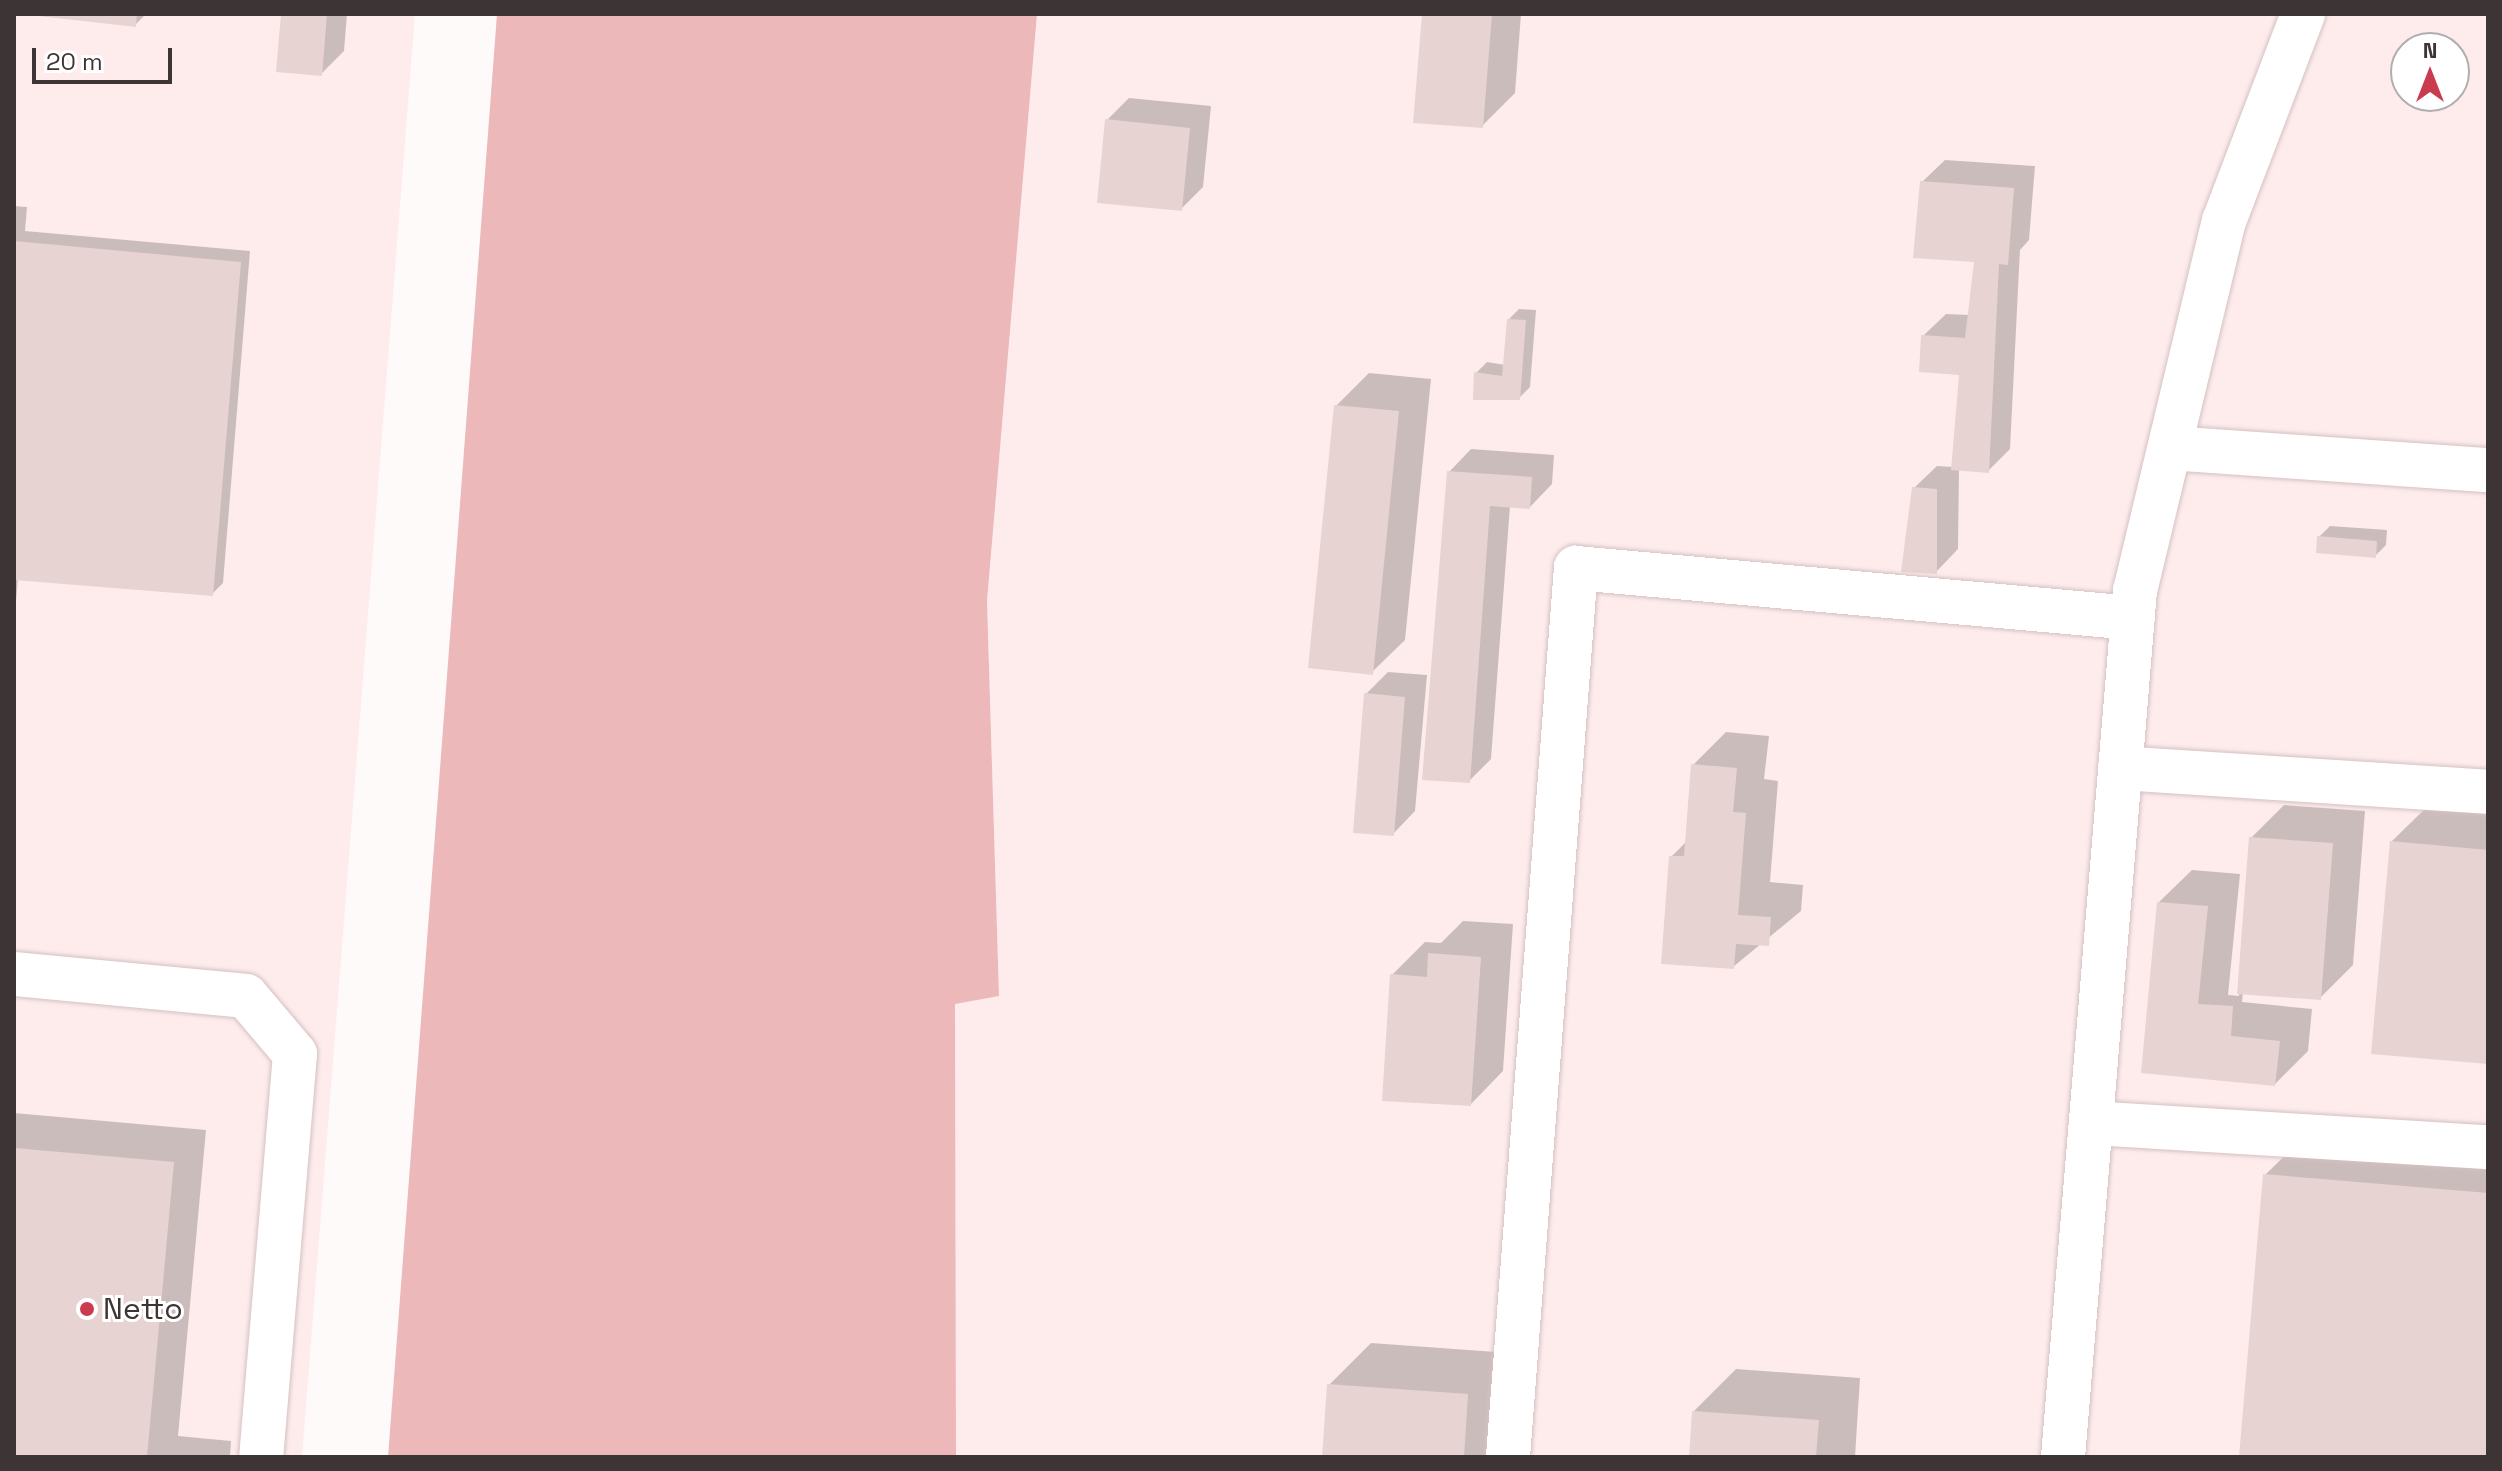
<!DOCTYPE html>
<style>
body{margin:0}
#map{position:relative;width:2502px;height:1471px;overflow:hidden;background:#fefafa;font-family:"Space Grotesk",sans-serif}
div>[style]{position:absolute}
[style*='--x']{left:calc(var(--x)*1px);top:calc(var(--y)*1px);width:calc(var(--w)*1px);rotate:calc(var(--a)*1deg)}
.built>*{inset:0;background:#feecec}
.green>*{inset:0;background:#ecb8b9}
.shadow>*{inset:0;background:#0003}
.building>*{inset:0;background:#e8d3d3}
.roads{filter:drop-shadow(0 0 2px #d5c1c1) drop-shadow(0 0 2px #d5c1c1)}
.minor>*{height:44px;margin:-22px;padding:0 22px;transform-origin:22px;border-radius:22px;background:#fff}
.dots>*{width:22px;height:22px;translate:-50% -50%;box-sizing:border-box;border:4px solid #fff;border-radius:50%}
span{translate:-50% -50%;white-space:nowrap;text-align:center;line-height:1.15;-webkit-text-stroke:6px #fff;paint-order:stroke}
.poi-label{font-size:30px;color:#3d3535}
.left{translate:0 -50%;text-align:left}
.frame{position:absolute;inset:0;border:16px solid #3d3535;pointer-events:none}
.north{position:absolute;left:2390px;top:32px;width:80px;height:80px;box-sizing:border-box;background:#fff;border:2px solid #b1aeae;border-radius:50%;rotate:0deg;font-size:22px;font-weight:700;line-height:32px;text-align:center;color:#3d3535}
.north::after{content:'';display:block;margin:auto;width:28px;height:36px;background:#cb3b4f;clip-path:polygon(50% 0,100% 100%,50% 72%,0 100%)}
.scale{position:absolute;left:32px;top:48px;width:140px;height:36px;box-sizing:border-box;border:4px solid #3d3535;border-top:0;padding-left:10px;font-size:24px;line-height:28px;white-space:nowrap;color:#3d3535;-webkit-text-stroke:6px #fff;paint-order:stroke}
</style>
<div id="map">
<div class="built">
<i style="clip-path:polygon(14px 14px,415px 14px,302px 1457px,14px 1457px)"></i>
<i style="clip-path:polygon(evenodd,1037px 14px,2488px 14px,2488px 1457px,956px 1457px,955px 1004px,999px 996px,987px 601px,1037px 14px,2406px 48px,2454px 48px,2454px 96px,2406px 96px,2406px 48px)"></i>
</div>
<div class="green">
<i style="clip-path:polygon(497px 14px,1037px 14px,987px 601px,999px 996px,955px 1004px,956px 1457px,388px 1457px)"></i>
</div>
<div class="shadow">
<i style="clip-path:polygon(21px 14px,146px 14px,135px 25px)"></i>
<i style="clip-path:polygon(283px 14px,347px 14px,344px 51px,321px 74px)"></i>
<i style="clip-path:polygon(1424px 14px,1521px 14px,1515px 93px,1482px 126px)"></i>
<i style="clip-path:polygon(1129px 98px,1211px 106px,1203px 187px,1181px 209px,1107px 120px)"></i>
<i style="clip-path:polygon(1945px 160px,2035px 166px,2029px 240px,2020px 250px,2010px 449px,1988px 471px,1959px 469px,1958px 549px,1936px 572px,1914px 488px,1937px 466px,1953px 467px,1962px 373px,1923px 336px,1946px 314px,1970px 315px,1976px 261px,1922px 182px)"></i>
<i style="clip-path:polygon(14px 206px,27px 207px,25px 231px,250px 251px,223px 583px,212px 594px,18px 578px,14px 626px)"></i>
<i style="clip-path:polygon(1519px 309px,1536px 310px,1530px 387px,1519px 398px,1476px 373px,1487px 362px,1505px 365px,1508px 320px)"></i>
<i style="clip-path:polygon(1369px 373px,1431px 379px,1405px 640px,1372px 672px,1336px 406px)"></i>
<i style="clip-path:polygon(1471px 449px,1554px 455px,1552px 484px,1530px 507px,1510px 506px,1491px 759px,1469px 781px,1449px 472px)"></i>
<i style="clip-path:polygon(2330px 526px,2387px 530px,2386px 545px,2375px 556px,2319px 537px)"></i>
<i style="clip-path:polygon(1388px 672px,1427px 675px,1415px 811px,1393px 834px,1366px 694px)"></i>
<i style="clip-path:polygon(1726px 732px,1769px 736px,1764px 779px,1778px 781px,1770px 882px,1803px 885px,1801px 911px,1733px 967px,1671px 857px,1687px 841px,1693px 765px)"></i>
<i style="clip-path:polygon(2434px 800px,2488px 805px,2488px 1062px,2391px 842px)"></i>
<i style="clip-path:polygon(2284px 805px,2365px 811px,2353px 965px,2320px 998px,2243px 992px,2242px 1002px,2312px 1009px,2308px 1051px,2275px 1084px,2143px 1071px,2159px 902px,2192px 870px,2240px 874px,2228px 995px,2239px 996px,2251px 838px)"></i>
<i style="clip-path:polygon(1463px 921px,1513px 924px,1503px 1071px,1471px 1104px,1392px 975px,1425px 942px,1441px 943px)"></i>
<i style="clip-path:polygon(14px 1113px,206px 1130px,178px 1436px,231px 1441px,230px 1457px,14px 1457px)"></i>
<i style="clip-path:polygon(2308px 1133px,2488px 1148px,2488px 1457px,2241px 1457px,2265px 1175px)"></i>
<i style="clip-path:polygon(1371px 1343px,1510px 1353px,1502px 1457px,1324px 1457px,1329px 1385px)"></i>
<i style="clip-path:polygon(1736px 1369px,1860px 1378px,1855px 1457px,1691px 1457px,1694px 1411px)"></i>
</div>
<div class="building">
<i style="clip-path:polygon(21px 14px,137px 14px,136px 27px)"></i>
<i style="clip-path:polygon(281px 14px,327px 14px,322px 76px,276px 72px)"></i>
<i style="clip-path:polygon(1422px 14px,1492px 14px,1483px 128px,1413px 123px)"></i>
<i style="clip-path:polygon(1105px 119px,1190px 128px,1182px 211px,1097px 203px)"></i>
<i style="clip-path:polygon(1920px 181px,2014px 188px,2008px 265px,1999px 264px,1989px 473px,1951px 470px,1959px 375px,1919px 372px,1921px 335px,1965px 338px,1974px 262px,1913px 258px)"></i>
<i style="clip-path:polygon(14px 241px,241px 262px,213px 596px,14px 580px)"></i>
<i style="clip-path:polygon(1507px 319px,1526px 320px,1520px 400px,1473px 400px,1474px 372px,1502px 376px)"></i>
<i style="clip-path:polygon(1334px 405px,1399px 411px,1373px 675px,1308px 668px)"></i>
<i style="clip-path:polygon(1447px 471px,1532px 477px,1530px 509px,1490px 506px,1470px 783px,1422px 780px)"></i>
<i style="clip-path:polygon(1912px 487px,1937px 489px,1937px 574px,1901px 572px)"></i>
<i style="clip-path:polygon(2317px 536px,2377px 541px,2376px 558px,2316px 553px)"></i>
<i style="clip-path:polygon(1364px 693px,1405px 697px,1394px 836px,1353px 833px)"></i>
<i style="clip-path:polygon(1691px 764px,1737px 768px,1733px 812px,1746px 813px,1738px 915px,1771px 917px,1769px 946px,1736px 944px,1734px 969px,1661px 964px,1669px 856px,1684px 856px)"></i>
<i style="clip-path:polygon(2249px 837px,2333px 843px,2321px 1000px,2237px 994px)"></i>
<i style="clip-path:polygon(2390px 841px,2488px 850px,2488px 1064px,2371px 1054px)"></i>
<i style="clip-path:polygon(2157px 902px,2208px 906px,2198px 1004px,2233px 1006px,2231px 1036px,2280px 1041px,2275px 1086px,2141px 1073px)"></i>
<i style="clip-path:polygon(1428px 953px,1481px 957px,1471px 1106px,1382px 1101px,1390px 974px,1427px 977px)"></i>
<i style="clip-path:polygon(14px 1148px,174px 1162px,147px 1457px,14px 1457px)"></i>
<i style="clip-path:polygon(2263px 1174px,2488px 1193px,2488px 1457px,2239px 1457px)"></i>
<i style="clip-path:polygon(1327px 1384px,1468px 1394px,1464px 1457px,1322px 1457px)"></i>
<i style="clip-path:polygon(1692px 1411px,1819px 1420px,1816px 1457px,1689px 1457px)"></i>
</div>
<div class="roads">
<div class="minor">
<i style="--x:2170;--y:448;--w:319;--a:4"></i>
<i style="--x:2120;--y:768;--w:369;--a:3.7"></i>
<i style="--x:14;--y:974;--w:233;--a:5.4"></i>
<i style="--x:246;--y:996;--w:76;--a:49.8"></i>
<i style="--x:295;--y:1054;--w:404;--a:94.8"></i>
<i style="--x:2091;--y:1123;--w:398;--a:3.5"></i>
<i style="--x:1508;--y:1457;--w:892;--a:-85.63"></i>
<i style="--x:1576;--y:568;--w:559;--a:5.13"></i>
<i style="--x:2063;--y:1457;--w:869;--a:-85.25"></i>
<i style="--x:2135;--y:591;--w:381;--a:-76.5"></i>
<i style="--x:2224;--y:221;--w:222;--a:-69.1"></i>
</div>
</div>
<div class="dots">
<i style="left:87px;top:1309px;background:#cb3b4f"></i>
</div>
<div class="poi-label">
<span class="left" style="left:103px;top:1309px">Netto</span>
</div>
<div class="frame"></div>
<div class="north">N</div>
<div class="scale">20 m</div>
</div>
